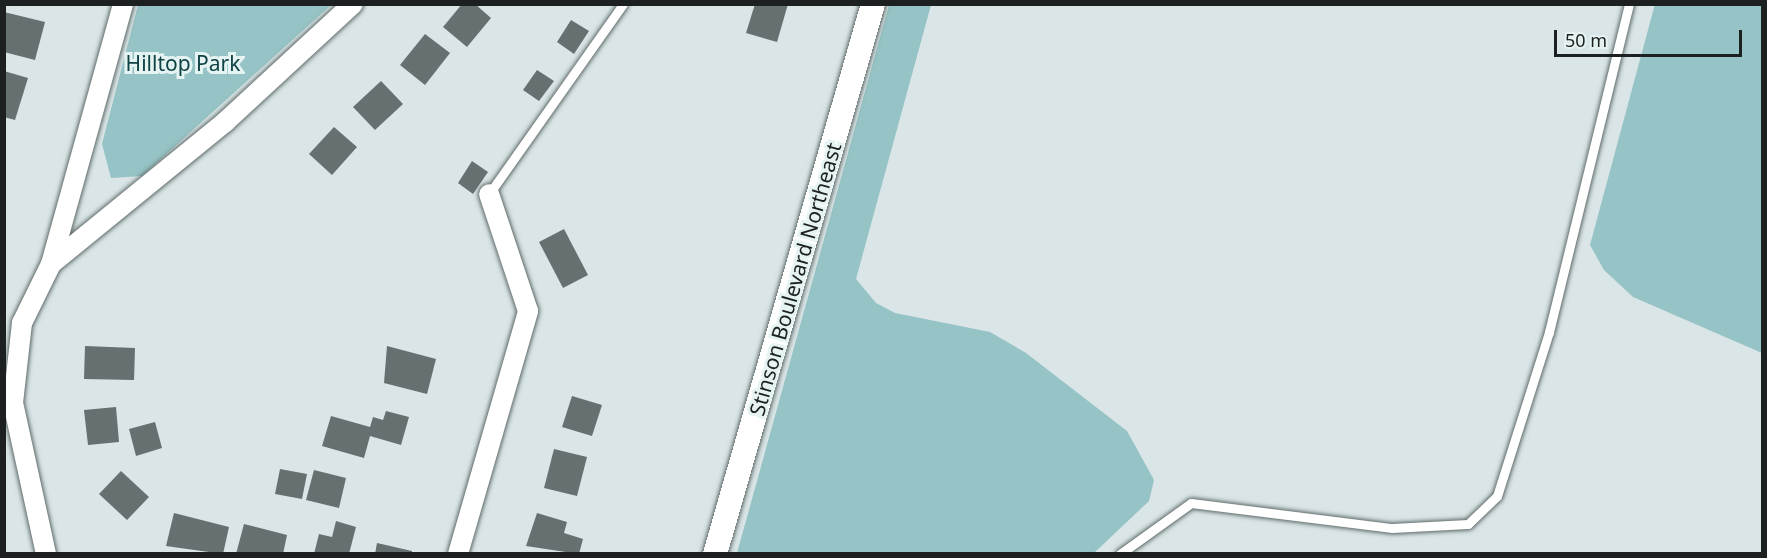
<!DOCTYPE html>
<style>
body{margin:0}
#map{position:relative;width:1767px;height:558px;overflow:hidden;background:#d9e5e6;font-family:"Noto Sans",sans-serif}
div>[style]{position:absolute}
[style*='--x']{left:calc(var(--x)*1px);top:calc(var(--y)*1px);width:calc(var(--w)*1px);rotate:calc(var(--a)*1deg)}
.green>*{inset:0;background:#96c3c5}
.building>*{inset:0;background:#657070}
.roads{filter:drop-shadow(0 0 2px #606b6b) drop-shadow(0 0 2px #606b6b)}
.service>*{height:9px;margin:-4.5px;padding:0 4.5px;transform-origin:4.5px;border-radius:4.5px;background:#fff}
.minor>*{height:20px;margin:-10px;padding:0 10px;transform-origin:10px;border-radius:10px;background:#fff}
.tertiary>*{height:24px;margin:-12px;padding:0 12px;transform-origin:12px;border-radius:12px;background:#fff}
span{translate:-50% -50%;white-space:nowrap;text-align:center;line-height:1.15;-webkit-text-stroke:6px #e6f3f3;paint-order:stroke}
.park-label{font-size:21px;color:#0f4245}
.street-label{font-size:21px;color:#1c2020}
.frame{position:absolute;inset:0;border:6px solid #1c2020;pointer-events:none}
.scale{position:absolute;left:1554px;top:30px;width:188px;height:27px;box-sizing:border-box;border:3px solid #1c2020;border-top:0;padding-left:8px;font-size:18px;line-height:21px;white-space:nowrap;color:#1c2020;-webkit-text-stroke:4px #e6f3f3;paint-order:stroke}
</style>
<div id="map">
<div class="green">
<i style="clip-path:polygon(1655px 4px,1762px 5px,1762px 353px,1633px 297px,1604px 270px,1590px 245px)"></i>
<i style="clip-path:polygon(138px 5px,138px 4px,331px 5px,142px 176px,111px 178px,102px 144px)"></i>
<i style="clip-path:polygon(889px 5px,931px 5px,856px 279px,876px 303px,895px 313px,990px 332px,1026px 353px,1127px 431px,1154px 480px,1149px 501px,1094px 553px,737px 553px)"></i>
</div>
<div class="building">
<i style="clip-path:polygon(462px 4px,475px 4px,491px 18px,467px 47px,443px 27px)"></i>
<i style="clip-path:polygon(755px 4px,788px 4px,777px 42px,746px 33px)"></i>
<i style="clip-path:polygon(4px 12px,45px 22px,35px 60px,4px 52px)"></i>
<i style="clip-path:polygon(571px 20px,589px 31px,574px 54px,557px 42px)"></i>
<i style="clip-path:polygon(425px 34px,450px 53px,425px 85px,400px 65px)"></i>
<i style="clip-path:polygon(537px 70px,554px 81px,539px 101px,523px 90px)"></i>
<i style="clip-path:polygon(4px 71px,28px 78px,15px 120px,4px 117px)"></i>
<i style="clip-path:polygon(381px 81px,403px 104px,375px 130px,353px 107px)"></i>
<i style="clip-path:polygon(334px 127px,357px 147px,332px 175px,309px 154px)"></i>
<i style="clip-path:polygon(472px 161px,488px 172px,473px 194px,458px 183px)"></i>
<i style="clip-path:polygon(564px 229px,588px 275px,563px 288px,539px 242px)"></i>
<i style="clip-path:polygon(85px 346px,135px 348px,134px 380px,84px 379px)"></i>
<i style="clip-path:polygon(387px 346px,436px 359px,427px 394px,384px 383px)"></i>
<i style="clip-path:polygon(572px 396px,602px 405px,592px 436px,562px 427px)"></i>
<i style="clip-path:polygon(116px 407px,119px 442px,88px 445px,84px 410px)"></i>
<i style="clip-path:polygon(386px 411px,409px 417px,401px 445px,370px 436px,364px 458px,322px 446px,331px 416px,370px 427px,373px 417px,383px 420px)"></i>
<i style="clip-path:polygon(155px 422px,162px 448px,136px 456px,129px 429px)"></i>
<i style="clip-path:polygon(554px 449px,587px 457px,577px 496px,544px 488px)"></i>
<i style="clip-path:polygon(280px 469px,307px 474px,302px 499px,275px 494px)"></i>
<i style="clip-path:polygon(314px 470px,346px 478px,339px 508px,306px 500px)"></i>
<i style="clip-path:polygon(121px 471px,149px 497px,127px 520px,99px 494px)"></i>
<i style="clip-path:polygon(174px 513px,229px 527px,223px 554px,166px 546px)"></i>
<i style="clip-path:polygon(537px 513px,567px 522px,564px 533px,583px 539px,579px 554px,526px 546px)"></i>
<i style="clip-path:polygon(336px 521px,356px 527px,349px 554px,314px 554px,319px 534px,332px 537px)"></i>
<i style="clip-path:polygon(244px 524px,287px 535px,283px 554px,236px 554px)"></i>
<i style="clip-path:polygon(377px 543px,412px 551px,412px 554px,375px 554px)"></i>
</div>
<div class="roads">
<div class="service">
<i style="--x:489;--y:194;--w:232;--a:-54.8"></i>
<i style="--x:1120;--y:554;--w:87;--a:-35.7"></i>
<i style="--x:1191;--y:503;--w:203;--a:7.1"></i>
<i style="--x:1392;--y:528;--w:76;--a:-3"></i>
<i style="--x:1468;--y:524;--w:40;--a:-44"></i>
<i style="--x:1497;--y:496;--w:172;--a:-72.4"></i>
<i style="--x:1549;--y:332;--w:338;--a:-76.3"></i>
</div>
<div class="minor">
<i style="--x:51;--y:264;--w:225;--a:-39.2"></i>
<i style="--x:225;--y:122;--w:174;--a:-42.7"></i>
<i style="--x:46;--y:554;--w:155;--a:-102.3"></i>
<i style="--x:13;--y:403;--w:81;--a:-83.6"></i>
<i style="--x:22;--y:323;--w:66;--a:-63.8"></i>
<i style="--x:51;--y:264;--w:270;--a:-74.5"></i>
<i style="--x:458;--y:554;--w:253;--a:-73.9"></i>
<i style="--x:528;--y:311;--w:123;--a:-108.4"></i>
</div>
<div class="tertiary">
<i style="--x:715;--y:554;--w:572;--a:-73.97"></i>
</div>
</div>
<div class="park-label">
<span style="left:183px;top:63px">Hilltop Park</span>
</div>
<div class="street-label">
<span style="left:795px;top:279px;rotate:-74deg">Stinson Boulevard Northeast</span>
</div>
<div class="frame"></div>
<div class="scale">50 m</div>
</div>
